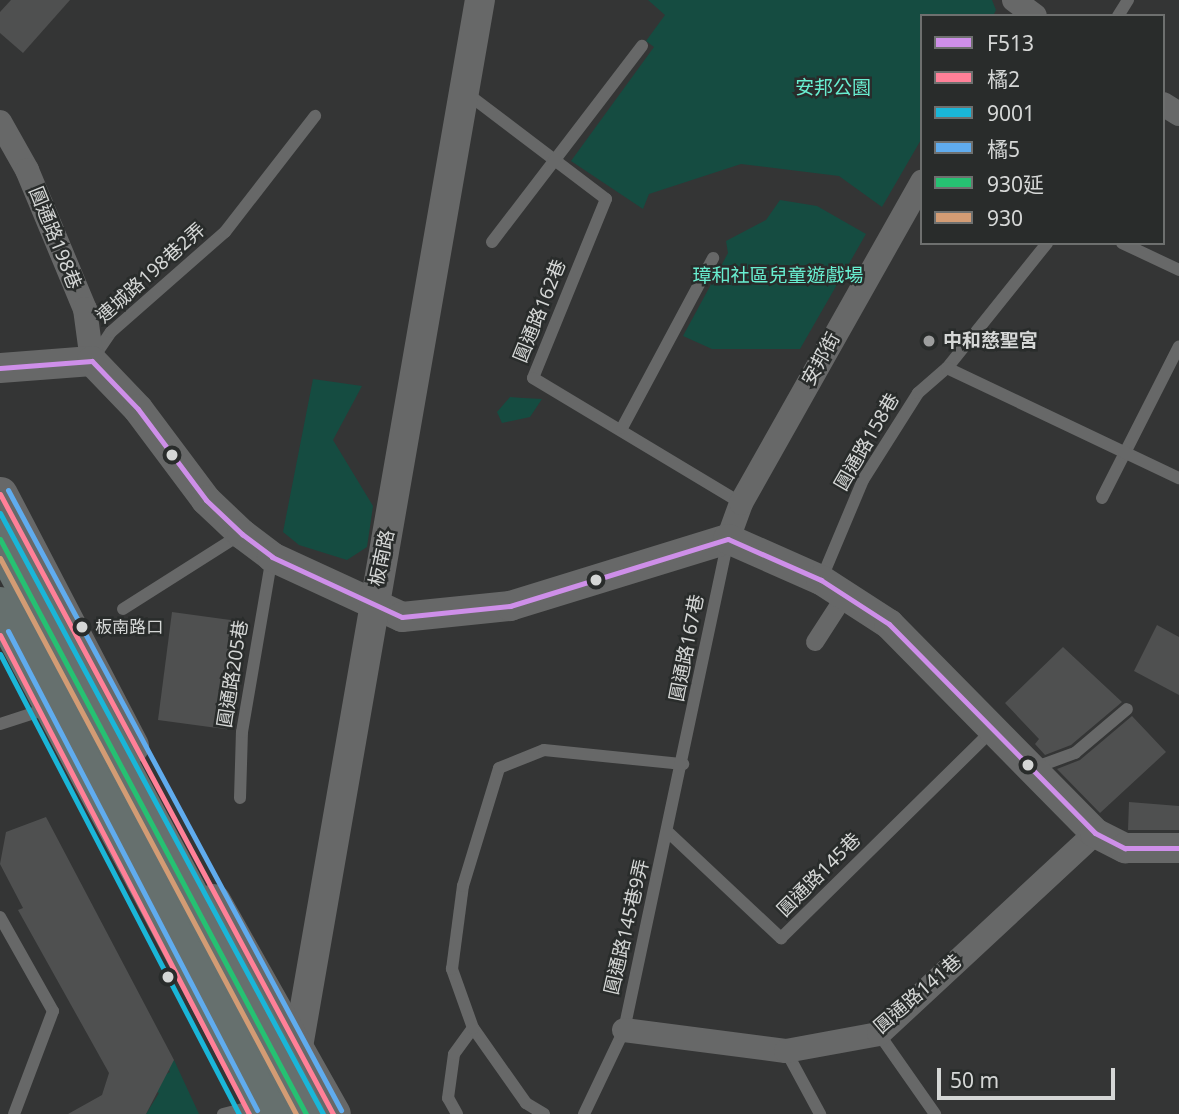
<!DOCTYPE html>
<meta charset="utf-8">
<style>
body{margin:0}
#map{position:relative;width:1179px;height:1114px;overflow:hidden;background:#343535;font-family:"Noto Sans","Noto Sans TC",sans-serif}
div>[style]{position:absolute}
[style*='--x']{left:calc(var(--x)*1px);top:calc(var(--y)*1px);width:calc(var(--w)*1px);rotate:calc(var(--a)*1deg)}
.green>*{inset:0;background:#154c41}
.building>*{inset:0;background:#4f5050}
.service>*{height:12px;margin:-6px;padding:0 6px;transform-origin:6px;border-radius:6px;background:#676868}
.pedestrian>*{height:18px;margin:-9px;padding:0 9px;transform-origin:9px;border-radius:9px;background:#676868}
.minor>*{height:24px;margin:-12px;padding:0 12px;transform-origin:12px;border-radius:12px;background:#676868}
.tertiary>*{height:30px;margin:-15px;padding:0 15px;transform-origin:15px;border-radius:15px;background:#676868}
.secondary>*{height:35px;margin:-17.5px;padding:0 17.5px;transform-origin:17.5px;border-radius:17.5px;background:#676868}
.trunk>*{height:38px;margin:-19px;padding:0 19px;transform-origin:19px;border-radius:19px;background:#66706e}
.bus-1>*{height:5px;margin:-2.5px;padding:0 2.5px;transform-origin:2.5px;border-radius:2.5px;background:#ce8fe9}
.bus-2>*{height:5px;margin:-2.5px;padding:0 2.5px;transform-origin:2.5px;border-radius:2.5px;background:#ff8098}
.bus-3>*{height:5px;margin:-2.5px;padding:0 2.5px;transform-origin:2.5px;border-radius:2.5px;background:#1ab6d8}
.bus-4>*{height:5px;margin:-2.5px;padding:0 2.5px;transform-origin:2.5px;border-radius:2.5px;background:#60acee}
.bus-5>*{height:5px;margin:-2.5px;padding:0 2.5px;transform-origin:2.5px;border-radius:2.5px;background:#26c172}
.bus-6>*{height:5px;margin:-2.5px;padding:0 2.5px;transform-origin:2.5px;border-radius:2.5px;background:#d39c74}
.dots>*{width:19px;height:19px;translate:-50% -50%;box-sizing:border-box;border:4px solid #292c2b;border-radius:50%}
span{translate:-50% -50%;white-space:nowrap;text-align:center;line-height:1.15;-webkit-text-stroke:5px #292c2b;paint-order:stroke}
.bus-label{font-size:17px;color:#d5d7d6}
.left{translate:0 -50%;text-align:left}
.park-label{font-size:19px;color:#68eed0}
.street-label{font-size:19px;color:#d5d7d6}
.poi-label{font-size:19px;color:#d5d7d6;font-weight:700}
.legend{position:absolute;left:920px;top:14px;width:245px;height:231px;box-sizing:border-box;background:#292c2b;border:2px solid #6e706f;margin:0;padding:9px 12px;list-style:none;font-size:21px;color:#d5d7d6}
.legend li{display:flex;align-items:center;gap:14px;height:35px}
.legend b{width:35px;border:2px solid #6e706f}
.scale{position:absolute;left:937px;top:1068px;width:178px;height:32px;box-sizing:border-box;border:4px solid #d5d7d6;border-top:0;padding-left:9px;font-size:21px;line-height:24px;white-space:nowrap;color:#d5d7d6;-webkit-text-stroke:5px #292c2b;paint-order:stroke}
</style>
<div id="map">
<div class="green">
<i style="clip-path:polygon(648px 0,992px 0,996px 10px,993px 16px,922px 16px,922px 138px,882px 207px,839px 176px,741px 164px,649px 194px,643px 209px,571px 161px,654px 47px,646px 41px,665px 15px)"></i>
<i style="clip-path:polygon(780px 200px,817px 206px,866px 234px,800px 349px,712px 349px,683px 336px,728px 253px,726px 241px,766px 220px)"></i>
<i style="clip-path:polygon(313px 379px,362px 386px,333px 440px,373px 506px,367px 547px,347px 560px,299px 545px,283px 532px)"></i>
<i style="clip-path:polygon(510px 397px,523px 398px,542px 399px,530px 417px,502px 423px,497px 412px)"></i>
<i style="clip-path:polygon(174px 1060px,199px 1114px,146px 1114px,159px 1093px,153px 1090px,157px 1079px,170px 1072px,166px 1064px)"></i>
</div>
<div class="building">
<i style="clip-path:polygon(11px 0,70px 0,23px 53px,0 33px,0 12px)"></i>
<i style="clip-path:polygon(172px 612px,245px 622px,232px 730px,158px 720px)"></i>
<i style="clip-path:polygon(1157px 625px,1179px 637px,1179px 695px,1134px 671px)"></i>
<i style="clip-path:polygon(1063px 647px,1122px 702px,1071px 745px,1045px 755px,1035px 744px,1039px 739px,1005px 703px)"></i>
<i style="clip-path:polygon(1132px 716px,1166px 752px,1100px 813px,1057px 769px,1080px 760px)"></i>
<i style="clip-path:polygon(1129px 802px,1179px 806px,1179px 830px,1128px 830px)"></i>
<i style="clip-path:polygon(46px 817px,174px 1060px,146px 1114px,68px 1114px,102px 1095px,109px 1073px,18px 910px,23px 908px,0 864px,6px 832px)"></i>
</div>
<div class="service">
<i style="--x:1118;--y:16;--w:19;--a:-58"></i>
<i style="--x:465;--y:92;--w:177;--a:37.2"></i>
<i style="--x:606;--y:199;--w:193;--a:112.2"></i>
<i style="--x:533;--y:378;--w:243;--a:31"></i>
<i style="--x:492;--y:242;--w:247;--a:-52.6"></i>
<i style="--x:1122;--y:243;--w:63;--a:25.3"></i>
<i style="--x:94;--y:357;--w:30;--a:-56"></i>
<i style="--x:111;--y:332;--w:152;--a:-41.3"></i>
<i style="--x:225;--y:232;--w:147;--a:-52.2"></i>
<i style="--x:947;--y:368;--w:160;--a:-51.3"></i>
<i style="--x:622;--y:428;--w:193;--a:-61.8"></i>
<i style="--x:1102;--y:498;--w:170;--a:-63.1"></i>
<i style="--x:821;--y:580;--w:108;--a:-67.2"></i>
<i style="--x:863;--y:480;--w:103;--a:-57.7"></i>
<i style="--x:918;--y:393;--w:38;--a:-41"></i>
<i style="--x:947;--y:368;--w:257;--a:25.4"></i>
<i style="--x:123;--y:609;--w:140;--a:-32.4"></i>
<i style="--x:0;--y:724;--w:39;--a:-18"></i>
<i style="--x:1031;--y:769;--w:47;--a:-20"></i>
<i style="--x:1075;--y:753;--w:68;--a:-40.2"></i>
<i style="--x:240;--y:798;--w:66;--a:-88.3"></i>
<i style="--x:242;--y:732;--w:178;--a:-80.3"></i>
<i style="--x:669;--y:833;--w:154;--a:43.2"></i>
<i style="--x:781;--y:938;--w:297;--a:-44.5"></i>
<i style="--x:0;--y:917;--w:108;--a:60.6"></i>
<i style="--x:53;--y:1011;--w:110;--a:110.7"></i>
<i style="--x:879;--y:1034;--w:98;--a:55"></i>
<i style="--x:786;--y:1051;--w:72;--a:61.6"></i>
<i style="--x:223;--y:1114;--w:38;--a:-14"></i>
<i style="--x:457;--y:1114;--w:18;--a:-119"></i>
<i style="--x:448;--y:1098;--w:44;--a:-82.2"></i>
<i style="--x:454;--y:1054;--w:32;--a:-54"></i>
<i style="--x:544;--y:1114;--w:21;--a:-149"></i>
<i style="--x:526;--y:1103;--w:92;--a:-125.2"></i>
<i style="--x:473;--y:1028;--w:63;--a:-109.6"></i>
<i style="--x:452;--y:969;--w:84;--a:-82.5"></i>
<i style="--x:463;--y:886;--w:123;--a:-73"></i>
<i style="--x:499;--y:768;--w:48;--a:-21.8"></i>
<i style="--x:544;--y:750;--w:140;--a:5.8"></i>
<i style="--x:584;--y:1114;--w:93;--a:-64.5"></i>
<i style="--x:624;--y:1030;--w:501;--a:-78.02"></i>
</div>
<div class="pedestrian">
<i style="--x:815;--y:642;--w:57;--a:-57.1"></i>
</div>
<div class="minor">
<i style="--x:1014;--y:0;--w:26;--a:37"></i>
<i style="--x:1163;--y:104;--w:19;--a:32"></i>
<i style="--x:0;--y:122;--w:55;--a:60.6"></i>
<i style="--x:27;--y:170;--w:151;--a:67.4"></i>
<i style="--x:85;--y:309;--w:52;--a:82.3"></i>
<i style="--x:728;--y:539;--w:38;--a:-70"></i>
<i style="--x:741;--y:503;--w:369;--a:-60.6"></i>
<i style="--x:624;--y:1030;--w:163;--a:7.4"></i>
<i style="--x:786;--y:1051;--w:95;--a:-10.4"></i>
<i style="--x:879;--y:1034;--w:295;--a:-42.9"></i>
</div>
<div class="tertiary">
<i style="--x:0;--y:368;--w:92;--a:-4.4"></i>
<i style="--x:92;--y:361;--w:66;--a:46.2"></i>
<i style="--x:138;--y:409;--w:114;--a:53.2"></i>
<i style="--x:206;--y:500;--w:50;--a:43.4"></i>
<i style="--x:242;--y:534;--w:38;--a:37"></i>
<i style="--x:272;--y:557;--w:143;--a:24.8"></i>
<i style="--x:402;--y:617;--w:109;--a:-5.8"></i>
<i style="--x:510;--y:606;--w:228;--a:-17.1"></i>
<i style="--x:728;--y:539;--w:102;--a:23.8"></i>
<i style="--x:821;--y:580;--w:81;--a:32.9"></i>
<i style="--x:889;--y:624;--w:293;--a:45.4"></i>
<i style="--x:1095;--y:833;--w:34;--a:27"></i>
<i style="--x:1125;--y:848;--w:54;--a:0"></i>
<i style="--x:295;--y:1064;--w:1080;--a:-80.14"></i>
</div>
<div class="secondary">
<i style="--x:0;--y:494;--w:284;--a:62.5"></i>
<i style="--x:213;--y:901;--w:244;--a:60.6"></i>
</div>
<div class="trunk">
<i style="--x:0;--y:539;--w:651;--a:61.98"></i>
<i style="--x:0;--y:606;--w:575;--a:62.1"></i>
</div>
<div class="bus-1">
<i style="--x:0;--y:368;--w:92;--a:-4.4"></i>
<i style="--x:92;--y:361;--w:66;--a:46.2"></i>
<i style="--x:138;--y:409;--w:114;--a:53.2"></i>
<i style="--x:206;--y:500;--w:50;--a:43.4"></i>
<i style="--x:242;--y:534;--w:38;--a:37"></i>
<i style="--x:272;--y:557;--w:143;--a:24.8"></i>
<i style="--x:402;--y:617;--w:109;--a:-5.8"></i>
<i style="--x:510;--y:606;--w:228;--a:-17.1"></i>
<i style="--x:728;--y:539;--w:102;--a:23.8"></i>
<i style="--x:821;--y:580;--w:81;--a:32.9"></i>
<i style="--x:889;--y:624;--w:293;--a:45.4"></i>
<i style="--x:1095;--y:833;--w:34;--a:27"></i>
<i style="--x:1125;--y:848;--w:54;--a:0"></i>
</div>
<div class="bus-2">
<i style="--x:0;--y:494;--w:704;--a:61.76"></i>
<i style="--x:0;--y:635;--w:540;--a:62.53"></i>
</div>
<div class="bus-3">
<i style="--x:0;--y:513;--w:682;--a:61.74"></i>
<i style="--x:0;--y:654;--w:518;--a:62.55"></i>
</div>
<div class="bus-4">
<i style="--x:8;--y:490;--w:704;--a:61.76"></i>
<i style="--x:8;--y:631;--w:540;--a:62.53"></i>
</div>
<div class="bus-5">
<i style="--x:0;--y:539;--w:651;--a:61.98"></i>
</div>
<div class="bus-6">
<i style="--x:0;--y:558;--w:630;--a:61.97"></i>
</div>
<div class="dots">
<i style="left:929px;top:341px;background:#9d9e9e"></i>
<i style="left:172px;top:455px;background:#d5d7d6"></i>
<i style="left:596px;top:580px;background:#d5d7d6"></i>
<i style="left:82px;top:627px;background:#d5d7d6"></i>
<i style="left:1028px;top:765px;background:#d5d7d6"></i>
<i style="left:168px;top:977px;background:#d5d7d6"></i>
</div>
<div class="bus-label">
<span class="left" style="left:95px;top:627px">板南路口</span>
</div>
<div class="park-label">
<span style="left:833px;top:88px">安邦公園</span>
<span style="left:778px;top:276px">璋和社區兒童遊戲場</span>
</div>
<div class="street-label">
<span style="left:55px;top:238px;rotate:68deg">圓通路198巷</span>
<span style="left:151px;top:273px;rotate:-42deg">連城路198巷2弄</span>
<span style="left:540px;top:311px;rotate:-68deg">圓通路162巷</span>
<span style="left:821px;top:359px;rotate:-61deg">安邦街</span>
<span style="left:867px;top:442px;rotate:-60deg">圓通路158巷</span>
<span style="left:382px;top:558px;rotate:-78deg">板南路</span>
<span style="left:687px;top:648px;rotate:-79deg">圓通路167巷</span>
<span style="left:233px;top:674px;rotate:-81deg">圓通路205巷</span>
<span style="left:819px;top:875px;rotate:-45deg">圓通路145巷</span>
<span style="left:627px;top:927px;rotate:-77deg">圓通路145巷9弄</span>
<span style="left:918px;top:994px;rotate:-41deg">圓通路141巷</span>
</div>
<div class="poi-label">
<span class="left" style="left:943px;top:341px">中和慈聖宮</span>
</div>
<ul class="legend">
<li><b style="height:9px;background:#ce8fe9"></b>F513</li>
<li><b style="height:9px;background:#ff8098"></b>橘2</li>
<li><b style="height:9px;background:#1ab6d8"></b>9001</li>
<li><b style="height:9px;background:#60acee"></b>橘5</li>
<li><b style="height:9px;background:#26c172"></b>930延</li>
<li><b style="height:9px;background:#d39c74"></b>930</li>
</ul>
<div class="scale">50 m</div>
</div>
